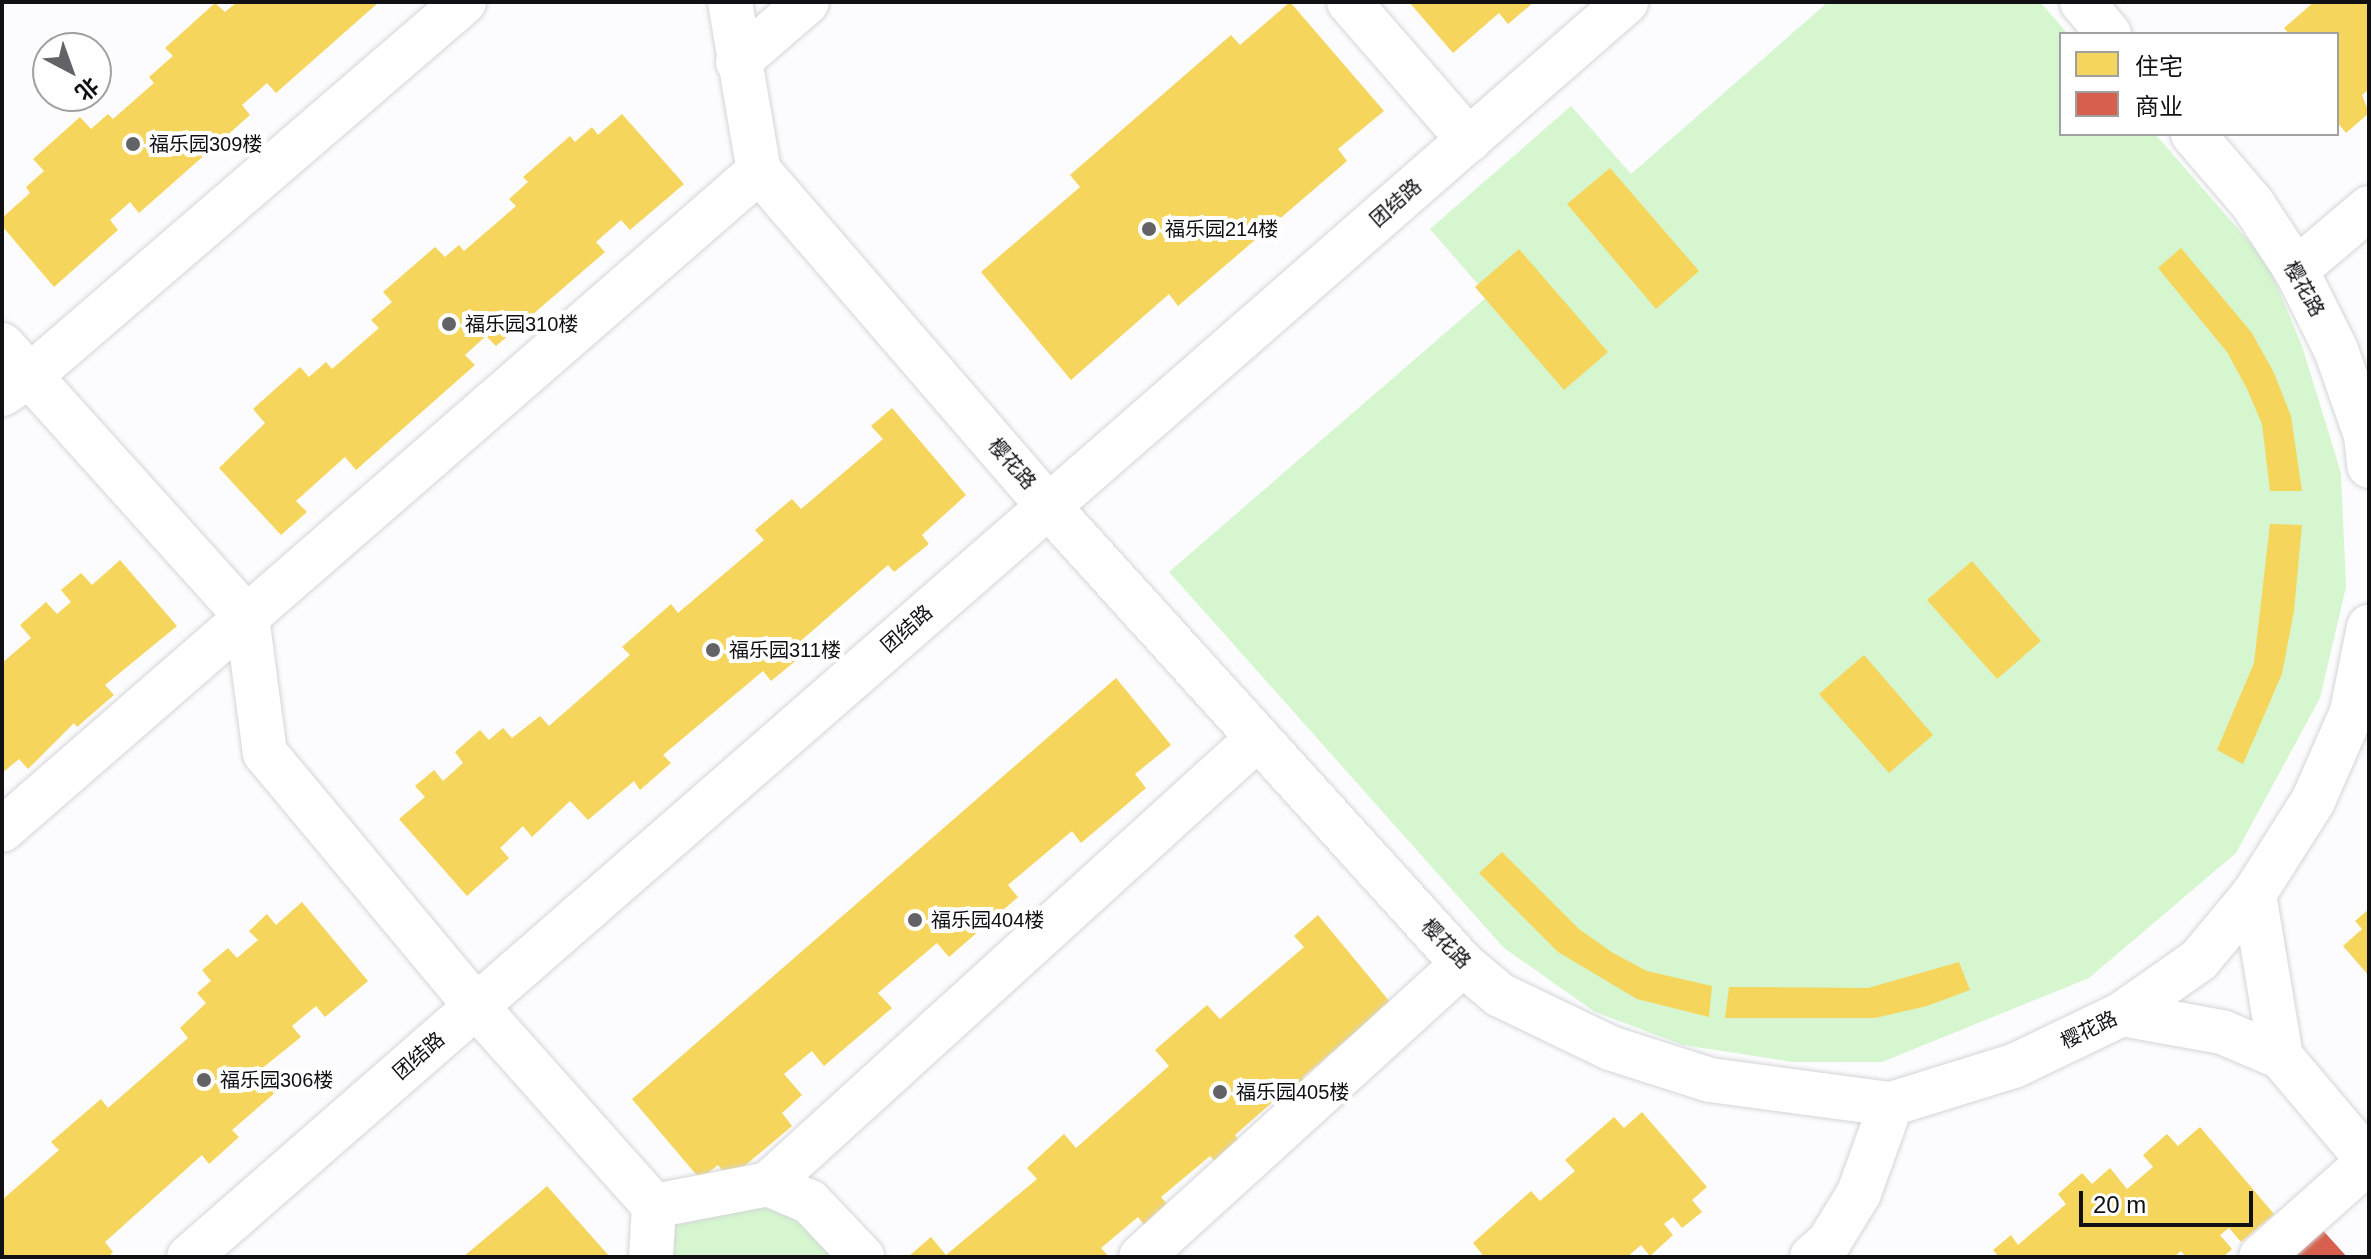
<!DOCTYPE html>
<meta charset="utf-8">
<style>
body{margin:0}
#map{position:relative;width:2371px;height:1259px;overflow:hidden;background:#fcfcfe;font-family:Helvetica,"Noto Sans SC",sans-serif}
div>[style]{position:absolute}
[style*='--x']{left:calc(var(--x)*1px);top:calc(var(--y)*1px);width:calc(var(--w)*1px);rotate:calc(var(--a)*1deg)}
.green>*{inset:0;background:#d5f6cf}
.homes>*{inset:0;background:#f6d55c}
.shops>*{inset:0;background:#d6604d}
.roads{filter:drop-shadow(0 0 2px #d4d5d8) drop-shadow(0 0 2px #d4d5d8)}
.minor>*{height:44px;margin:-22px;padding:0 22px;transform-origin:22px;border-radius:22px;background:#fff}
.dots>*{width:22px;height:22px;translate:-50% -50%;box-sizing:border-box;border:4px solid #fff;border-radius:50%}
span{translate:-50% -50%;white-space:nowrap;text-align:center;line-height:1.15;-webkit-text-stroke:8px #fff;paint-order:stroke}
.poi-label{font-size:20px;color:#111115}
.left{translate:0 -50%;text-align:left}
.street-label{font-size:20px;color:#111115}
.frame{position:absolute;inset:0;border:4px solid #111115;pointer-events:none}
.legend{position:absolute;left:2059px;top:32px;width:280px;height:104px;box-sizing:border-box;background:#fff;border:2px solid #a0a0a1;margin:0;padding:10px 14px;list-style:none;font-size:24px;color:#111115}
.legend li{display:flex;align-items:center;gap:16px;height:40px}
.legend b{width:40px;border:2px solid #a0a0a1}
.north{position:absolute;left:32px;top:32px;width:80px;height:80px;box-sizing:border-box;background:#fff;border:2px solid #a0a0a1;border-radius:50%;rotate:139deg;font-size:22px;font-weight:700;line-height:32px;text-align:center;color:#111115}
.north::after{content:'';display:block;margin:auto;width:28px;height:36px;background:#636367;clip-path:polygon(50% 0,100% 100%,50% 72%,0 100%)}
.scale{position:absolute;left:2079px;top:1191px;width:174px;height:36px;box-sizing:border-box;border:4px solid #111115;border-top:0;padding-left:10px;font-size:24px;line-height:28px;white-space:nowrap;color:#111115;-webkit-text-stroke:6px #fff;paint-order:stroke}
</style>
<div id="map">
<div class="green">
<i style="clip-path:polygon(1828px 2px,2040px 2px,2068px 34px,2061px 34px,2061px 134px,2155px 134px,2267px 262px,2302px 346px,2341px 473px,2346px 587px,2320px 698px,2236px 853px,2089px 978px,1882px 1062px,1793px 1062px,1683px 1045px,1595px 1012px,1504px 948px,1169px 572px,1488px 296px,1430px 229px,1571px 106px,1631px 174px)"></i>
<i style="clip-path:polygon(770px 1187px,865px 1257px,655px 1257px,658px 1209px)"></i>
</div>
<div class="homes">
<i style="clip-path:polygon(237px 2px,379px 2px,276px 93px,267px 83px,242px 105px,250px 115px,139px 213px,130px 202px,110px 220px,118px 230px,54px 287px,2px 226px,2px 218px,30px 193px,26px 187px,44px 171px,33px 159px,80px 117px,91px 129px,108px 114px,113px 119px,154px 83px,149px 77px,173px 56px,165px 48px,215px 3px,225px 12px)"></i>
<i style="clip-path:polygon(1290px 2px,1384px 111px,1338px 149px,1347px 161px,1178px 306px,1169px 294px,1071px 380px,981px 272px,1080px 187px,1070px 175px,1231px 35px,1240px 45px)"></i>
<i style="clip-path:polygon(1409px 2px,1534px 2px,1508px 24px,1499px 13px,1453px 53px)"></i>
<i style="clip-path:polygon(2314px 2px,2369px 2px,2369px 89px,2362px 95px,2369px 113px,2346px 133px,2337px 122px,2337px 34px,2289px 34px,2284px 28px)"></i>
<i style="clip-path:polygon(622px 114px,684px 184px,630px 230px,621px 220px,596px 242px,605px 252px,496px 346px,486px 336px,465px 355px,475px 365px,356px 470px,345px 457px,296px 501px,307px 512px,281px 535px,219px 468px,265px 423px,253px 409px,300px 367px,309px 377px,326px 362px,332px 369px,379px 328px,371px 320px,392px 302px,383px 292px,435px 247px,445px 257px,459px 245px,464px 251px,516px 206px,509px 199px,528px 182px,523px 177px,570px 136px,575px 142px,592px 127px,598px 135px)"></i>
<i style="clip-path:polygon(1610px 168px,1699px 271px,1656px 309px,1567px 204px)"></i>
<i style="clip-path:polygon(2181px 248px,2252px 333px,2274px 373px,2291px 416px,2302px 491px,2270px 491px,2262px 424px,2247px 389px,2227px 352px,2158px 268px)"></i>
<i style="clip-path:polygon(1519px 249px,1608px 352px,1564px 390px,1475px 287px)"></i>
<i style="clip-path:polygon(892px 408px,966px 495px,922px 535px,929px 544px,894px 572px,888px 565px,796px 645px,804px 654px,771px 681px,763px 671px,663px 755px,671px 763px,640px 790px,634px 781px,588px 820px,570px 801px,532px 837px,523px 826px,500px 848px,509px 858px,467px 896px,399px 819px,425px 797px,415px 786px,434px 770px,443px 781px,463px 763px,455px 752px,480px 730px,489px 740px,503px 728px,512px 738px,540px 716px,549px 726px,630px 655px,622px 647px,671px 604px,678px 613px,764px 540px,755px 530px,792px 499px,801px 509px,883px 439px,871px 426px)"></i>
<i style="clip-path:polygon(2270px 524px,2302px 525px,2294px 611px,2282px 674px,2243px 764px,2217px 750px,2254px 663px)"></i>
<i style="clip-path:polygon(120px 560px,177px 626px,105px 685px,114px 695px,77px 727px,74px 723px,28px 769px,19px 759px,2px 773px,2px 663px,31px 638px,20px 625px,46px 602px,57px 614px,71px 602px,61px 590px,81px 573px,92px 585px)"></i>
<i style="clip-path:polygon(1972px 561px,2041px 641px,1997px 679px,1927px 600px)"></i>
<i style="clip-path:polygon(1864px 655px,1933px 735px,1889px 773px,1819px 694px)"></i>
<i style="clip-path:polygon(1116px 678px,1171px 745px,1135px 774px,1146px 788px,1081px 843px,1072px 831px,1008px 885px,1018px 897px,949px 957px,937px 943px,878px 993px,892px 1008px,824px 1066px,812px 1051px,784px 1074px,802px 1095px,782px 1113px,792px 1126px,729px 1179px,718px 1165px,700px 1179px,632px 1099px)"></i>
<i style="clip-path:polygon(1502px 852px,1579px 929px,1613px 953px,1647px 971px,1712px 986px,1709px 1017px,1637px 999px,1558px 952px,1479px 873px)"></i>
<i style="clip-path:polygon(302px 902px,368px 981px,325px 1017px,316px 1006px,292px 1026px,301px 1037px,260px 1070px,277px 1091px,232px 1130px,239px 1137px,209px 1164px,202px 1155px,105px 1242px,113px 1252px,108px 1257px,2px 1257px,2px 1200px,59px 1150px,51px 1142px,101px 1099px,108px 1108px,188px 1038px,180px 1028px,206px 1003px,197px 993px,211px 981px,202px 970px,228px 948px,237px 958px,258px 940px,249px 931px,267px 914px,276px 925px)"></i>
<i style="clip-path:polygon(2369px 909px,2369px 976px,2343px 946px,2362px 929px,2355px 921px)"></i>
<i style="clip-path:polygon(1318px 915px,1390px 1002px,1353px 1050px,1346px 1040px,1302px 1078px,1308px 1085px,1283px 1107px,1276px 1099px,1235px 1135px,1241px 1144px,1217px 1164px,1210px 1156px,1161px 1197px,1169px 1206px,1145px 1226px,1138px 1217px,1101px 1248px,1109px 1257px,908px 1257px,931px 1237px,946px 1255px,1037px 1179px,1027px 1168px,1064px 1134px,1076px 1148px,1169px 1066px,1155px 1050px,1207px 1005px,1220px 1019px,1304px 947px,1294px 936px)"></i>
<i style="clip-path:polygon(1959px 962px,1970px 990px,1927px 1006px,1875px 1018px,1725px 1018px,1729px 987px,1868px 988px)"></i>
<i style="clip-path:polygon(1642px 1112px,1707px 1187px,1692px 1200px,1702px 1212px,1682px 1228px,1673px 1217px,1664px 1224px,1673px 1235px,1650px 1256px,1641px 1245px,1627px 1257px,1479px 1257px,1482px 1254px,1473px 1243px,1531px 1191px,1540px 1201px,1575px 1171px,1565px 1160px,1614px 1117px,1624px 1128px)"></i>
<i style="clip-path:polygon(2200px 1127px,2274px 1214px,2241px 1242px,2229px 1228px,2220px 1235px,2232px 1249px,2223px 1257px,2186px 1257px,2181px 1251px,2174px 1257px,1999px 1257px,1993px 1250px,2011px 1235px,2018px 1245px,2066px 1204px,2058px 1194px,2082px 1173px,2092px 1184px,2110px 1168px,2127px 1189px,2153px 1167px,2143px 1155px,2167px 1134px,2178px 1146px)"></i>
<i style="clip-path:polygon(547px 1186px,610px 1257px,463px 1257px,538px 1194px)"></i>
</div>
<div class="shops">
<i style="clip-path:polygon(2319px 1226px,2347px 1257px,2284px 1257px)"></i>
</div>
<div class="roads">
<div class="minor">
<i style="--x:730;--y:2;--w:171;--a:80.3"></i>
<i style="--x:759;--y:171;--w:442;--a:49.2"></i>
<i style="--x:1048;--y:506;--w:618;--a:47.82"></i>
<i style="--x:1463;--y:964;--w:48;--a:40"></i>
<i style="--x:1500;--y:995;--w:122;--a:25.7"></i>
<i style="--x:1610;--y:1048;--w:105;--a:17.7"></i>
<i style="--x:1710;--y:1080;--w:183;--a:7.6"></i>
<i style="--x:1891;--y:1104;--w:129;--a:-17.2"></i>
<i style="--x:2014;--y:1066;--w:120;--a:-25.7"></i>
<i style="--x:2122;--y:1014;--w:94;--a:-35"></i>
<i style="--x:2199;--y:960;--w:86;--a:-50.2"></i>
<i style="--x:2254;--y:894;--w:110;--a:-57.6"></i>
<i style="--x:2313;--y:801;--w:97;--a:-66.3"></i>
<i style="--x:2352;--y:712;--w:87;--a:-78.7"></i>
<i style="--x:1349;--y:2;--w:183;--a:49"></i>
<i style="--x:2082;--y:2;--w:42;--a:49.8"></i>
<i style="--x:738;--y:62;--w:91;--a:-41"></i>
<i style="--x:2193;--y:134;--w:91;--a:49.5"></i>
<i style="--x:2252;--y:203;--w:80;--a:56.7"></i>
<i style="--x:2296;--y:270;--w:89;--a:63.4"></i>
<i style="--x:2336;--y:350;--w:90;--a:70.6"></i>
<i style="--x:2366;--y:435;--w:31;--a:84"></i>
<i style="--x:2296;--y:270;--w:96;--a:-40.3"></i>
<i style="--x:2;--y:345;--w:366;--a:48"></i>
<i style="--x:247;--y:617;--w:137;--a:82.5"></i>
<i style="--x:265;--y:753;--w:329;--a:50.2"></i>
<i style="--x:476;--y:1006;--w:268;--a:48.3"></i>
<i style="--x:654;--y:1206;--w:116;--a:-10.9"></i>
<i style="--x:768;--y:1184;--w:46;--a:23.2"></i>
<i style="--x:810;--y:1202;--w:76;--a:46.6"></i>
<i style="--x:2;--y:394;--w:33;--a:-33"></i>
<i style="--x:30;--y:376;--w:573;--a:-40.75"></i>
<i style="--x:2;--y:830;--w:1004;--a:-41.04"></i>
<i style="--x:2254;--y:894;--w:165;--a:80.6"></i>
<i style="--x:2122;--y:1014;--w:102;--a:10.2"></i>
<i style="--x:2222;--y:1032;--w:64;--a:23"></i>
<i style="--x:2281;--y:1057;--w:136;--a:49.8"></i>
<i style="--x:768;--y:1184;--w:663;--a:-42.31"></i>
<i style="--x:189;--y:1257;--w:1908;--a:-41.13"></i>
<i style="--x:651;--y:1257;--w:51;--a:-86.6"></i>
<i style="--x:1141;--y:1257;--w:435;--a:-42.3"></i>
<i style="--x:1812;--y:1257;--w:23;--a:-41"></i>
<i style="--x:1829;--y:1242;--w:57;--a:-58.5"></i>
<i style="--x:1859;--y:1193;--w:95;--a:-70.2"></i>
<i style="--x:2261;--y:1257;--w:144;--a:-41.6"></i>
</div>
</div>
<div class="dots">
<i style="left:133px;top:144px;background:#636367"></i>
<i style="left:1149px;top:229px;background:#636367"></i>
<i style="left:449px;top:324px;background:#636367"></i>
<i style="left:713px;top:650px;background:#636367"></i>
<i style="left:915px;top:920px;background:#636367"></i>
<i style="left:204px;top:1080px;background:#636367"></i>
<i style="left:1220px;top:1092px;background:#636367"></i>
</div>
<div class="poi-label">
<span class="left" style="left:149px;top:144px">福乐园309楼</span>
<span class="left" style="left:1165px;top:229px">福乐园214楼</span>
<span class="left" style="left:465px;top:324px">福乐园310楼</span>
<span class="left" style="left:729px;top:650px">福乐园311楼</span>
<span class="left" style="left:931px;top:920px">福乐园404楼</span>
<span class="left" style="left:220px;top:1080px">福乐园306楼</span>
<span class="left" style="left:1236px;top:1092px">福乐园405楼</span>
</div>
<div class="street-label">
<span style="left:1396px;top:203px;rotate:-41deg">团结路</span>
<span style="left:2304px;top:289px;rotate:61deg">樱花路</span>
<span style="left:1012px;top:464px;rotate:49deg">樱花路</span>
<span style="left:907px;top:629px;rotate:-41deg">团结路</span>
<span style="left:1446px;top:944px;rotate:46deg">樱花路</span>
<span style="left:2089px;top:1030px;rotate:-26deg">樱花路</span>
<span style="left:419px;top:1056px;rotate:-41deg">团结路</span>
</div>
<div class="frame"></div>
<ul class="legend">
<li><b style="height:22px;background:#f6d55c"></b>住宅</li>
<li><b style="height:22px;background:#d6604d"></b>商业</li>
</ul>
<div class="north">北</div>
<div class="scale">20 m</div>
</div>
